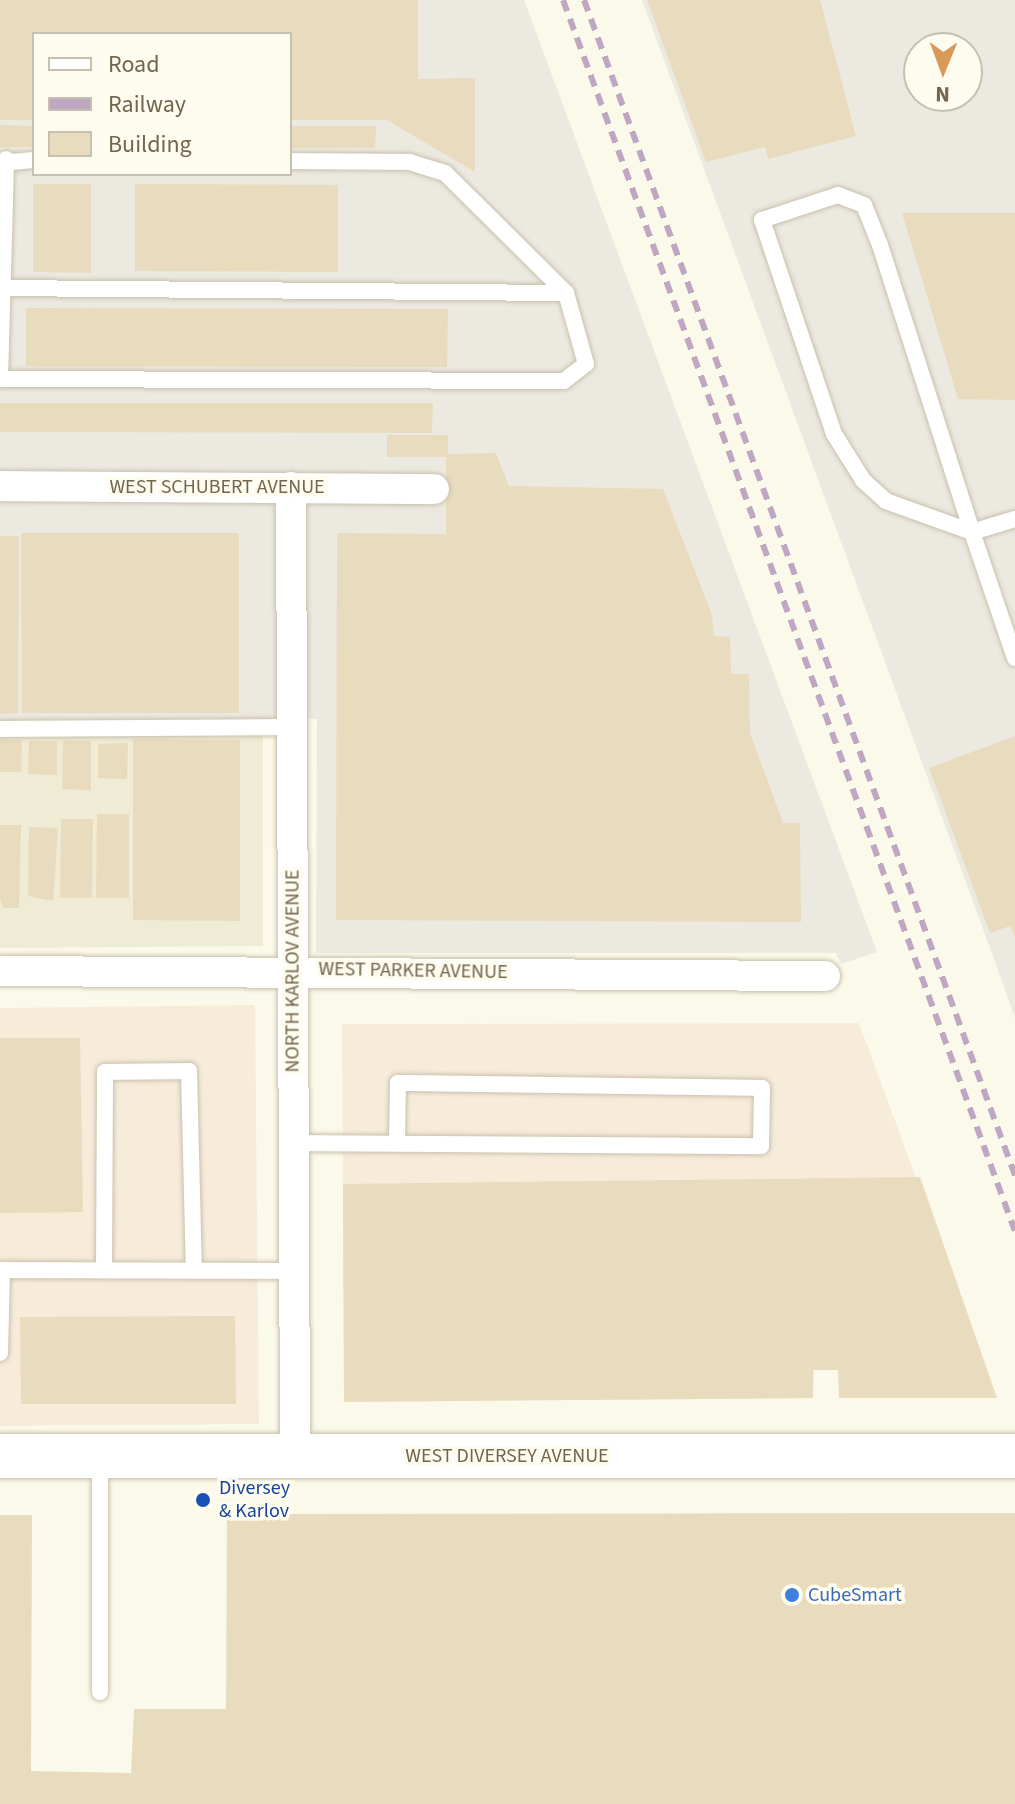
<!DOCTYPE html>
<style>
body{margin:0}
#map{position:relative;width:1015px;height:1804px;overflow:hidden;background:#fbf9e9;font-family:"Source Sans 3",sans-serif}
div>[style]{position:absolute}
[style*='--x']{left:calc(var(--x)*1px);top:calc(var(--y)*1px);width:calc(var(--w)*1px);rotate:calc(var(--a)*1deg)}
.residential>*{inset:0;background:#efebd5}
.commercial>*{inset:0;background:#f7ebda}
.industrial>*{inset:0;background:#ece9e1}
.building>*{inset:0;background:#e9dbbe}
.roads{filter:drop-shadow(0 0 2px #c9c1ac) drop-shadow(0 0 2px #c9c1ac)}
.lane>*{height:16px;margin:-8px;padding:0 8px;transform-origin:8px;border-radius:8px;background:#fff}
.street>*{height:30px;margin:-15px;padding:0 15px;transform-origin:15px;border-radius:15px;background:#fff}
.secondary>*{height:44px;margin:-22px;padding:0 22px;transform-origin:22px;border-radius:22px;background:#fff}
.rail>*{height:6px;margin-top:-3px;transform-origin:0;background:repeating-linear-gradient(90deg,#bfa7c4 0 12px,transparent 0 20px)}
.dots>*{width:22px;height:22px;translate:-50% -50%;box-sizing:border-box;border:4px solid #fdfcef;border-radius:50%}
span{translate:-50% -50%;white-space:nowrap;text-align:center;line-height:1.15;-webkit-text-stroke:7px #fdfcef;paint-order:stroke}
.street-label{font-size:20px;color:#73664e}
.transit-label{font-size:20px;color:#164399}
.left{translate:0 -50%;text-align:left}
.shop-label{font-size:20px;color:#366cbe}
.legend{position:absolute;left:32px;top:32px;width:260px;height:144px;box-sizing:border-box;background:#fdfcef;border:2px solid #c6c0af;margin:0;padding:10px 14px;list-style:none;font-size:24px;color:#73664e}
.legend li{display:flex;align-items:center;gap:16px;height:40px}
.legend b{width:40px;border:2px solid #c6c0af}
.north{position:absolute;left:903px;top:32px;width:80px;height:80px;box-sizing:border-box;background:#fdfcef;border:2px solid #c6c0af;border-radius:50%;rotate:181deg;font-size:22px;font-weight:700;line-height:32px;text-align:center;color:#73664e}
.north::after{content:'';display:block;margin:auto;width:28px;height:36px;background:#d99959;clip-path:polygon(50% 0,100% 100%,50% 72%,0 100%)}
</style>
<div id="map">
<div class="residential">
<i style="clip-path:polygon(263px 719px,263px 946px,0 948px,0 720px)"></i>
</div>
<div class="commercial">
<i style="clip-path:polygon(255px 1005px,259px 1424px,0 1426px,0 1008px)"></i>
<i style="clip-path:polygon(859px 1023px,997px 1398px,839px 1398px,838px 1370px,814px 1370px,813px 1398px,344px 1402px,342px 1024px)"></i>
</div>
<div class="industrial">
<i style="clip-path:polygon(evenodd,0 0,524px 0,877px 952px,841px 964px,836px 953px,316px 953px,317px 719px,0 720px,0 0,34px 34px,290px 34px,290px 174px,34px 174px,34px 34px)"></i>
<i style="clip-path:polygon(evenodd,642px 0,1015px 0,1015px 1018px,993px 956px,642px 0,919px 48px,967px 48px,967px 96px,919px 96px,919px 48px)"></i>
</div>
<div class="building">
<i style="clip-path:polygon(0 0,418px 0,418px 79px,475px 78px,475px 172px,387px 120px,290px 120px,290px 34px,34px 34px,34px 120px,0 120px)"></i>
<i style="clip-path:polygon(647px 0,820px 0,856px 136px,768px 159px,765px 147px,706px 162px)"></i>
<i style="clip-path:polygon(0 125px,34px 126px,34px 147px,0 147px)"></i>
<i style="clip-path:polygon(290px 126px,376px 126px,375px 148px,290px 148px)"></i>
<i style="clip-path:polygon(33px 184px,91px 184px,91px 273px,33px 272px)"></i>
<i style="clip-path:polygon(135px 184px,338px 185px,338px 272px,135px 271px)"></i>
<i style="clip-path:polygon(902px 213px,1015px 213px,1015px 400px,958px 399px)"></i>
<i style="clip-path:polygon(26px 308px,448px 309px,447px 367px,26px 366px)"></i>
<i style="clip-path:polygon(0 403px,433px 403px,432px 433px,0 432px)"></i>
<i style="clip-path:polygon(387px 435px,448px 435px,448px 454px,496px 453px,509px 486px,663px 489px,712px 615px,714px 636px,730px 637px,731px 674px,749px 674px,750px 733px,783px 823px,800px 823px,801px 922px,336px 920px,337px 533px,446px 534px,446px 457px,387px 457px)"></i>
<i style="clip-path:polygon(21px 533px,239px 533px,239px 713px,22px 713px)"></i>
<i style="clip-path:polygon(0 536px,19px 536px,18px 713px,0 714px)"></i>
<i style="clip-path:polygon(1015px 736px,1015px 937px,1010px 926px,990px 933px,929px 768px)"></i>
<i style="clip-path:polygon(133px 739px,240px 740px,240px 921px,133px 920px)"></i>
<i style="clip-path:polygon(0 740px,22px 740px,21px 772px,0 772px)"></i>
<i style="clip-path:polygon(29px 741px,57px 741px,57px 775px,28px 774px)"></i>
<i style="clip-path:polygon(63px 741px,91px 741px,91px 790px,62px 789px)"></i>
<i style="clip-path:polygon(128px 743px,127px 779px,98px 778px,98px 744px)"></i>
<i style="clip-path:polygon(97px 814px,129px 814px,129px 898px,96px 898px)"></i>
<i style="clip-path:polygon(61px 819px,93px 819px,92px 898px,60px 898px)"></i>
<i style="clip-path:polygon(0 825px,21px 825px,19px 908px,4px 908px,0 899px)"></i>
<i style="clip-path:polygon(29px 827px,58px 828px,53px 901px,28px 896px)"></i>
<i style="clip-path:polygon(0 1038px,80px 1038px,83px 1212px,0 1213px)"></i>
<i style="clip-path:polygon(920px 1177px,997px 1398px,839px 1398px,838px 1370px,813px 1370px,813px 1398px,344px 1402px,343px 1184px)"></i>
<i style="clip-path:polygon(235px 1316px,236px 1404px,21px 1404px,20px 1317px)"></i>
<i style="clip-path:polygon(1015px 1513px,1015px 1804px,0 1804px,0 1515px,32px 1515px,31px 1771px,131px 1773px,134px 1709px,226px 1709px,227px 1514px)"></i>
</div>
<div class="roads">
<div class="lane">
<i style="--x:0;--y:163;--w:34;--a:-5"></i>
<i style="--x:0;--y:288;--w:566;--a:0.51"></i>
<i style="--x:0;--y:379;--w:564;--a:0.2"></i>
<i style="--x:564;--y:381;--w:28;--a:-38"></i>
<i style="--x:586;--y:364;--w:74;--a:-105.7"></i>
<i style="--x:566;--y:293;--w:170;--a:-135.2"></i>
<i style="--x:445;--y:173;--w:37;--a:-163"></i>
<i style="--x:410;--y:162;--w:120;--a:-179.5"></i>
<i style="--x:0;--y:379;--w:220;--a:-88.4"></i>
<i style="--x:1015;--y:519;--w:45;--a:163.2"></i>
<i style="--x:972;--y:532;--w:91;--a:-160.2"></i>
<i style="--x:886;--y:501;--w:31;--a:-138"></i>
<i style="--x:863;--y:480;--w:54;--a:-122.2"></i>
<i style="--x:834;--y:434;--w:226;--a:-108.6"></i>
<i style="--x:762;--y:220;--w:80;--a:-18.2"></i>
<i style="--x:838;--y:195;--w:28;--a:21"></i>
<i style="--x:864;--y:205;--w:43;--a:68.2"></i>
<i style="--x:880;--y:245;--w:301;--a:72.2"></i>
<i style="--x:972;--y:532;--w:133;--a:71.2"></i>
<i style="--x:0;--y:729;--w:292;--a:-0.4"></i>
<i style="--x:293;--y:1143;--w:468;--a:0.4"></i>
<i style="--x:761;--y:1146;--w:58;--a:-89"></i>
<i style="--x:762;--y:1088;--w:364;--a:-179.2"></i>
<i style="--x:398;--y:1083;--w:58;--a:91"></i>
<i style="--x:0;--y:1270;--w:294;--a:0.2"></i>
<i style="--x:104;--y:1270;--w:198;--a:-89.7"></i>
<i style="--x:105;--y:1072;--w:84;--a:-0.7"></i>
<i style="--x:189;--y:1071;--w:199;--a:88.6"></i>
<i style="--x:0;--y:1353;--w:83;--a:-88.6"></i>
<i style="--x:100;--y:1458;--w:234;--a:90"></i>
</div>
<div class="street">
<i style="--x:0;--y:486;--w:434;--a:0.4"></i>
<i style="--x:291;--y:487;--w:969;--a:89.76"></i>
<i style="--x:0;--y:971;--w:825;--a:0.35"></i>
</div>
<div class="secondary">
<i style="--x:0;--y:1456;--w:1015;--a:0"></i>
</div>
</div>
<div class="rail">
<i style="--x:563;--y:0;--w:1311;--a:69.84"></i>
<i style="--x:584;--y:0;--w:1252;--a:69.86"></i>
</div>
<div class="dots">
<i style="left:203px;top:1500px;background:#1a4fb4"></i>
<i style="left:792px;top:1595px;background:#3f7fe0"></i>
</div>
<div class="street-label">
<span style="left:217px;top:487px">WEST SCHUBERT AVENUE</span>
<span style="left:293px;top:971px;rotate:-90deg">NORTH KARLOV AVENUE</span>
<span style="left:413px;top:971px;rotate:1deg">WEST PARKER AVENUE</span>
<span style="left:507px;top:1456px">WEST DIVERSEY AVENUE</span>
</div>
<div class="transit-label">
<span class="left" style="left:219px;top:1500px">Diversey<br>&amp; Karlov</span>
</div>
<div class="shop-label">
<span class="left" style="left:808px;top:1595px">CubeSmart</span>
</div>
<ul class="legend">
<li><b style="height:10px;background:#fff"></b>Road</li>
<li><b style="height:10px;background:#bfa7c4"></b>Railway</li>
<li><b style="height:22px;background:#e9dbbe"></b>Building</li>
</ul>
<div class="north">N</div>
</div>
